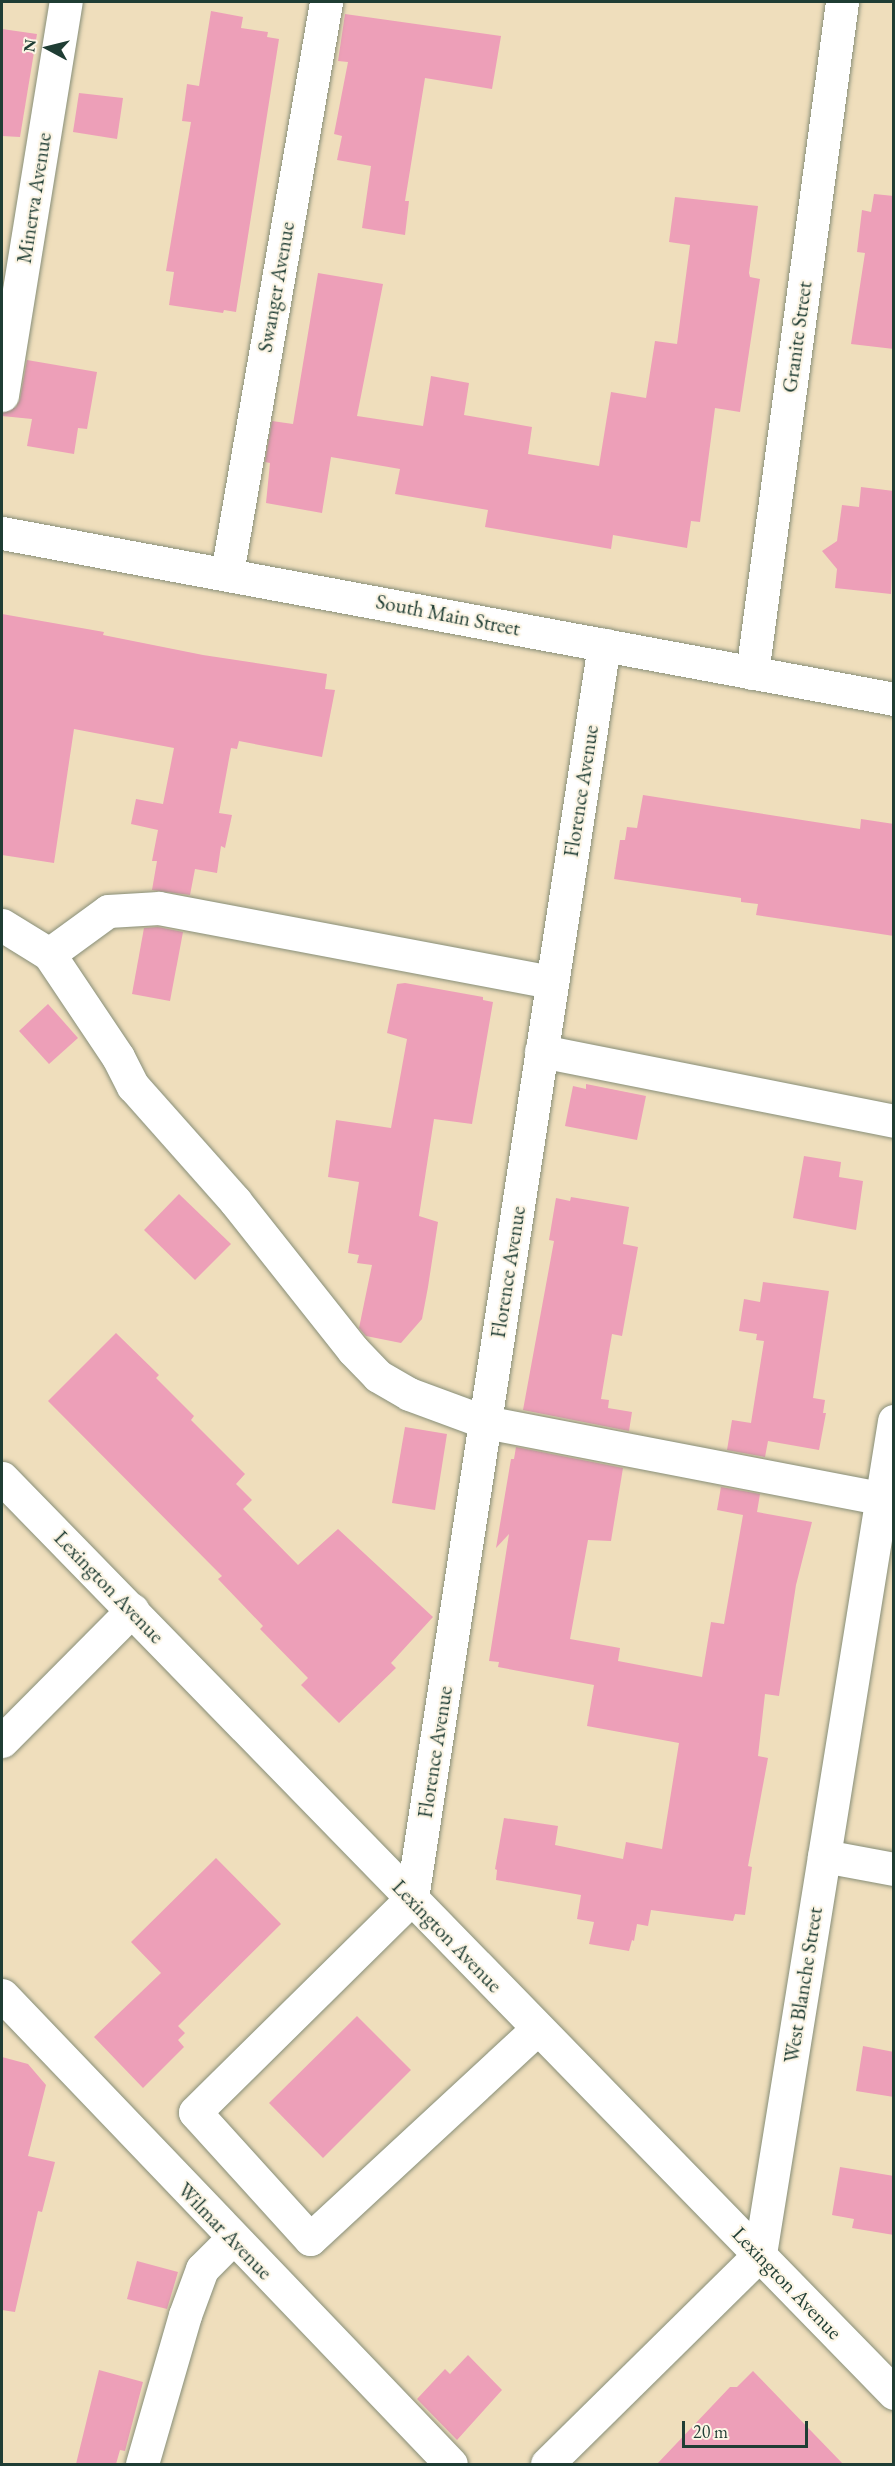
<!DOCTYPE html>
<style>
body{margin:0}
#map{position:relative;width:895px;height:2466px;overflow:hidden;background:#efdebc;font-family:"EB Garamond",serif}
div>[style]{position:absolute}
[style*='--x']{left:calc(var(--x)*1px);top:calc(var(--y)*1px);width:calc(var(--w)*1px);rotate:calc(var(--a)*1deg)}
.building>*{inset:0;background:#ed9fb8}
.roads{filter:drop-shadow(0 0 2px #878e78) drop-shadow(0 0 2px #878e78)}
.minor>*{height:33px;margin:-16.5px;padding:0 16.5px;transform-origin:16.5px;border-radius:16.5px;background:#fff}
.major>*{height:33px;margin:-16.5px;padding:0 16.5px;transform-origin:16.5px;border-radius:16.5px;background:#fff}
.highway>*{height:33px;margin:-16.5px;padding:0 16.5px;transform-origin:16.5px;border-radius:16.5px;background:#fff}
span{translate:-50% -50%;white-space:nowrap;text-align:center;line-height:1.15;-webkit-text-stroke:4.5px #fcf5e5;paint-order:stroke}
.street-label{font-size:21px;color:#1f3d34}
.frame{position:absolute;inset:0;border:3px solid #1f3d34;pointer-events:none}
.north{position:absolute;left:18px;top:18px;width:60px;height:60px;-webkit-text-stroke:4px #fcf5e5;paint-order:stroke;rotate:277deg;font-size:16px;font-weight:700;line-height:24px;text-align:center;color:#1f3d34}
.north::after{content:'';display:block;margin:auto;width:21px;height:27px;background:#1f3d34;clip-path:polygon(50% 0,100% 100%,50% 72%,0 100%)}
.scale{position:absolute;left:682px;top:2421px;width:126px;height:27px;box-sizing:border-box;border:3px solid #1f3d34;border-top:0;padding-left:8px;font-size:18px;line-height:21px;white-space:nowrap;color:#1f3d34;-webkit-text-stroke:4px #fcf5e5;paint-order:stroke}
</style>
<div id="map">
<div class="building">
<i style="clip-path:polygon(211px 11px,243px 17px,241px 28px,268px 32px,267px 37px,279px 39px,236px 312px,224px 310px,223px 313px,169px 305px,174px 272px,166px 271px,191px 122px,182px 121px,187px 84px,199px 86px)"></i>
<i style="clip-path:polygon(345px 14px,501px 36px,492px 89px,425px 78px,405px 201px,409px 201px,405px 235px,362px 228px,371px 166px,337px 160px,342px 136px,334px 134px,348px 62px,338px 61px)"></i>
<i style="clip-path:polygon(2px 29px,37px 34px,20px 137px,2px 136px)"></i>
<i style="clip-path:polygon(79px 93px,123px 98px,117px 139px,73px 132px)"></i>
<i style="clip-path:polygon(874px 194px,894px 196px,894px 349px,851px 344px,865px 253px,857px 252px,862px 210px,871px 212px)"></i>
<i style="clip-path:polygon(675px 197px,758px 206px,749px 273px,750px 277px,760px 279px,740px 412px,715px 408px,700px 522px,691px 521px,687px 548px,613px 535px,611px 549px,485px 527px,488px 510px,395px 494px,400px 469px,331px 457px,322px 513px,266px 503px,270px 463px,265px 462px,272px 421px,293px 424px,318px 273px,383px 284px,357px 416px,423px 426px,431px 376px,469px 383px,464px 415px,532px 427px,528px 454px,599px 466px,611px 392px,646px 398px,655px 341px,677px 344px,690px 245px,669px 242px)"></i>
<i style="clip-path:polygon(27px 360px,97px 372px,87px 429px,78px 428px,74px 454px,27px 446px,32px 419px,2px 416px,2px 413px,16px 407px,20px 399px)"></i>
<i style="clip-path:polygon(861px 487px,894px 491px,891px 594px,835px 588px,837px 569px,822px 551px,837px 541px,842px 505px,859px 507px)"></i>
<i style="clip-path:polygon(2px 614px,104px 632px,103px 635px,203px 655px,327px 674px,325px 689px,335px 690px,322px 757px,239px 741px,237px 749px,231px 748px,219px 813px,232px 815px,225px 848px,221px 846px,217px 873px,195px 869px,190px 895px,152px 890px,157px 861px,152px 861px,158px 830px,131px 824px,136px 799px,163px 804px,174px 748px,74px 729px,54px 863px,2px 855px)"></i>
<i style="clip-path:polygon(643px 795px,860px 829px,861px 819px,894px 824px,894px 936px,756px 915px,758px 904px,741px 902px,741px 898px,614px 879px,620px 840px,625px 840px,627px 827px,637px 828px)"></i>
<i style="clip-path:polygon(158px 927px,183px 932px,170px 1001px,132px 994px,144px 928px)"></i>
<i style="clip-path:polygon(405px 983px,483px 997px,483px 1000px,493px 1002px,472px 1124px,434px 1119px,419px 1216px,438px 1222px,428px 1287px,422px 1319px,401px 1343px,366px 1336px,359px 1328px,372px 1265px,357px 1263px,359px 1255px,348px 1253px,359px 1182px,328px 1177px,336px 1120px,391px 1128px,407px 1039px,387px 1033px,397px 984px)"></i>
<i style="clip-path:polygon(48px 1004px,78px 1038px,49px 1064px,19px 1031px)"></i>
<i style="clip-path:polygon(586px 1084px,646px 1096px,637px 1140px,565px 1126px,573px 1086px,586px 1089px)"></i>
<i style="clip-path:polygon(804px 1156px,841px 1162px,839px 1177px,863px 1181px,856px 1230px,793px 1218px)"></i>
<i style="clip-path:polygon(179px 1194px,231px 1244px,195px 1280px,144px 1230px)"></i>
<i style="clip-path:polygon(571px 1197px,629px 1207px,623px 1244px,638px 1247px,622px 1336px,612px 1334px,601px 1399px,609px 1400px,608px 1408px,632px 1412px,629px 1431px,523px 1410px,554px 1241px,549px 1240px,556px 1198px,570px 1201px)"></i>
<i style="clip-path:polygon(763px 1282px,829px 1291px,813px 1398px,825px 1400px,823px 1413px,826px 1413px,819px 1450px,768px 1441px,765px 1457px,727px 1450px,732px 1420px,751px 1423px,764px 1341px,756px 1340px,757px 1334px,739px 1331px,744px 1299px,760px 1302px)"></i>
<i style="clip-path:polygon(116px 1333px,159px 1375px,156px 1378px,194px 1416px,191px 1420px,245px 1474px,236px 1484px,252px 1500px,243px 1509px,298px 1565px,338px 1529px,433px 1617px,391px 1663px,396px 1668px,339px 1723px,301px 1685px,308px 1678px,260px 1629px,263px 1626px,218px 1579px,222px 1576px,48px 1401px)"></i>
<i style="clip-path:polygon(405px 1427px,447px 1434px,435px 1510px,392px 1503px)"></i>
<i style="clip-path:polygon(516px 1447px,623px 1468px,611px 1541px,588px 1540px,570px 1639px,620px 1648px,618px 1661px,702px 1677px,711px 1622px,724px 1624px,743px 1515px,717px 1510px,721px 1487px,760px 1494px,757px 1512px,812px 1522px,796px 1585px,779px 1696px,765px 1694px,758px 1756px,768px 1758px,748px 1866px,752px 1867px,745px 1915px,735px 1914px,733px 1921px,651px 1910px,648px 1926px,637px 1924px,634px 1941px,632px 1940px,629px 1951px,589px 1944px,594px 1922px,577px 1919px,581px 1895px,496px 1880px,497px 1870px,495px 1869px,504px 1818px,558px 1826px,555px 1845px,623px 1859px,626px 1842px,662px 1849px,679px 1743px,587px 1726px,594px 1685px,498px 1667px,499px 1662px,489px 1661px,509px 1534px,496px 1548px,511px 1459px,514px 1459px)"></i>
<i style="clip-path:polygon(216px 1858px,281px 1924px,178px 2026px,185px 2033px,178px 2040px,184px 2047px,143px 2088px,94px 2037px,161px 1973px,131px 1942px)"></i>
<i style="clip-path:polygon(357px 2016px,411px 2070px,323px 2158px,269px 2103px)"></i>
<i style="clip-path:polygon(863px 2046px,894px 2052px,894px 2097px,856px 2091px)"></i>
<i style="clip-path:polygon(2px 2057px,28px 2064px,46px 2085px,28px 2156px,55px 2162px,42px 2212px,38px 2211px,15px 2312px,2px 2310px)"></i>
<i style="clip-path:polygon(840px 2167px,894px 2176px,894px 2235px,852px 2228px,854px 2219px,832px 2215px)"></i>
<i style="clip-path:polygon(137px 2261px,178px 2272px,167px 2309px,127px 2299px)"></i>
<i style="clip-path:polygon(468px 2355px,502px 2390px,457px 2440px,417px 2399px,445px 2369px,450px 2374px)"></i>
<i style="clip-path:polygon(99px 2370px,143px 2382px,125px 2451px,120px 2450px,116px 2464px,76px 2464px)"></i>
<i style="clip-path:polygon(753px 2371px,843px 2464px,657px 2464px,730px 2387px,737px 2387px)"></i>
</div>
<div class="roads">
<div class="minor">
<i style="--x:2;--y:395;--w:398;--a:-80.8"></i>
<i style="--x:227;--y:573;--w:580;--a:-80.16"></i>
<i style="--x:752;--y:673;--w:677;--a:-82.36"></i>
<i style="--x:2;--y:925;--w:55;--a:31.7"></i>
<i style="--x:49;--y:954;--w:124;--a:56.2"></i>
<i style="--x:118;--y:1057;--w:33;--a:63"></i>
<i style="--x:133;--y:1086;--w:154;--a:48.4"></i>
<i style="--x:235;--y:1201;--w:190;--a:51.6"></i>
<i style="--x:353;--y:1350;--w:36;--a:46"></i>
<i style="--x:378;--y:1376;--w:36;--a:30"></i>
<i style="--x:409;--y:1394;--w:81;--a:20.2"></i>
<i style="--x:485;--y:1422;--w:417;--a:10.9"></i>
<i style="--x:49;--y:954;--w:73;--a:-36.1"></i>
<i style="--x:108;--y:911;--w:51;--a:-3.4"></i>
<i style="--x:159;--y:908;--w:400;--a:10.7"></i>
<i style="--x:541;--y:1051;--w:360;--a:11.2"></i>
<i style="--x:2;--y:1741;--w:185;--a:-45.2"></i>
<i style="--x:824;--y:1856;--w:71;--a:10.5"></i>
<i style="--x:2;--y:1995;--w:649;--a:46.25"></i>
<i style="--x:537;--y:2029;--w:309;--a:137.2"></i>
<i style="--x:310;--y:2239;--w:171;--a:-132.2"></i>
<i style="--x:195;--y:2112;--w:305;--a:-44.6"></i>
<i style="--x:412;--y:1898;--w:1268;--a:-81.29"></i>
<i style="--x:142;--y:2464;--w:155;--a:-73.9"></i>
<i style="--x:185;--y:2315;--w:49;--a:-69.7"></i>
<i style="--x:202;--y:2269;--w:44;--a:-45"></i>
<i style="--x:547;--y:2464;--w:299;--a:-44.6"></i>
<i style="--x:760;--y:2254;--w:844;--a:-80.86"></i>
</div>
<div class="major">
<i style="--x:2;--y:1478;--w:1278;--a:45.73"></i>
</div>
<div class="highway">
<i style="--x:2;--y:533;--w:907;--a:10.54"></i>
</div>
</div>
<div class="street-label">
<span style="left:34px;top:198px;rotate:-81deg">Minerva Avenue</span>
<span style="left:276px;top:287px;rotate:-80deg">Swanger Avenue</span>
<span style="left:797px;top:337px;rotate:-82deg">Granite Street</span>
<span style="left:448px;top:615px;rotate:11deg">South Main Street</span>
<span style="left:581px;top:791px;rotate:-81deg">Florence Avenue</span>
<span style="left:508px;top:1272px;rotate:-81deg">Florence Avenue</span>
<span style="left:109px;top:1587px;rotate:46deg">Lexington Avenue</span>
<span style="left:435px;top:1752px;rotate:-81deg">Florence Avenue</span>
<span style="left:447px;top:1936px;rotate:46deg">Lexington Avenue</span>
<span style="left:803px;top:1985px;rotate:-81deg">West Blanche Street</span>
<span style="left:225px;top:2231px;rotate:46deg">Wilmar Avenue</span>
<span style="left:787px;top:2283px;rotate:46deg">Lexington Avenue</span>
</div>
<div class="frame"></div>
<div class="north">N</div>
<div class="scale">20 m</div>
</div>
